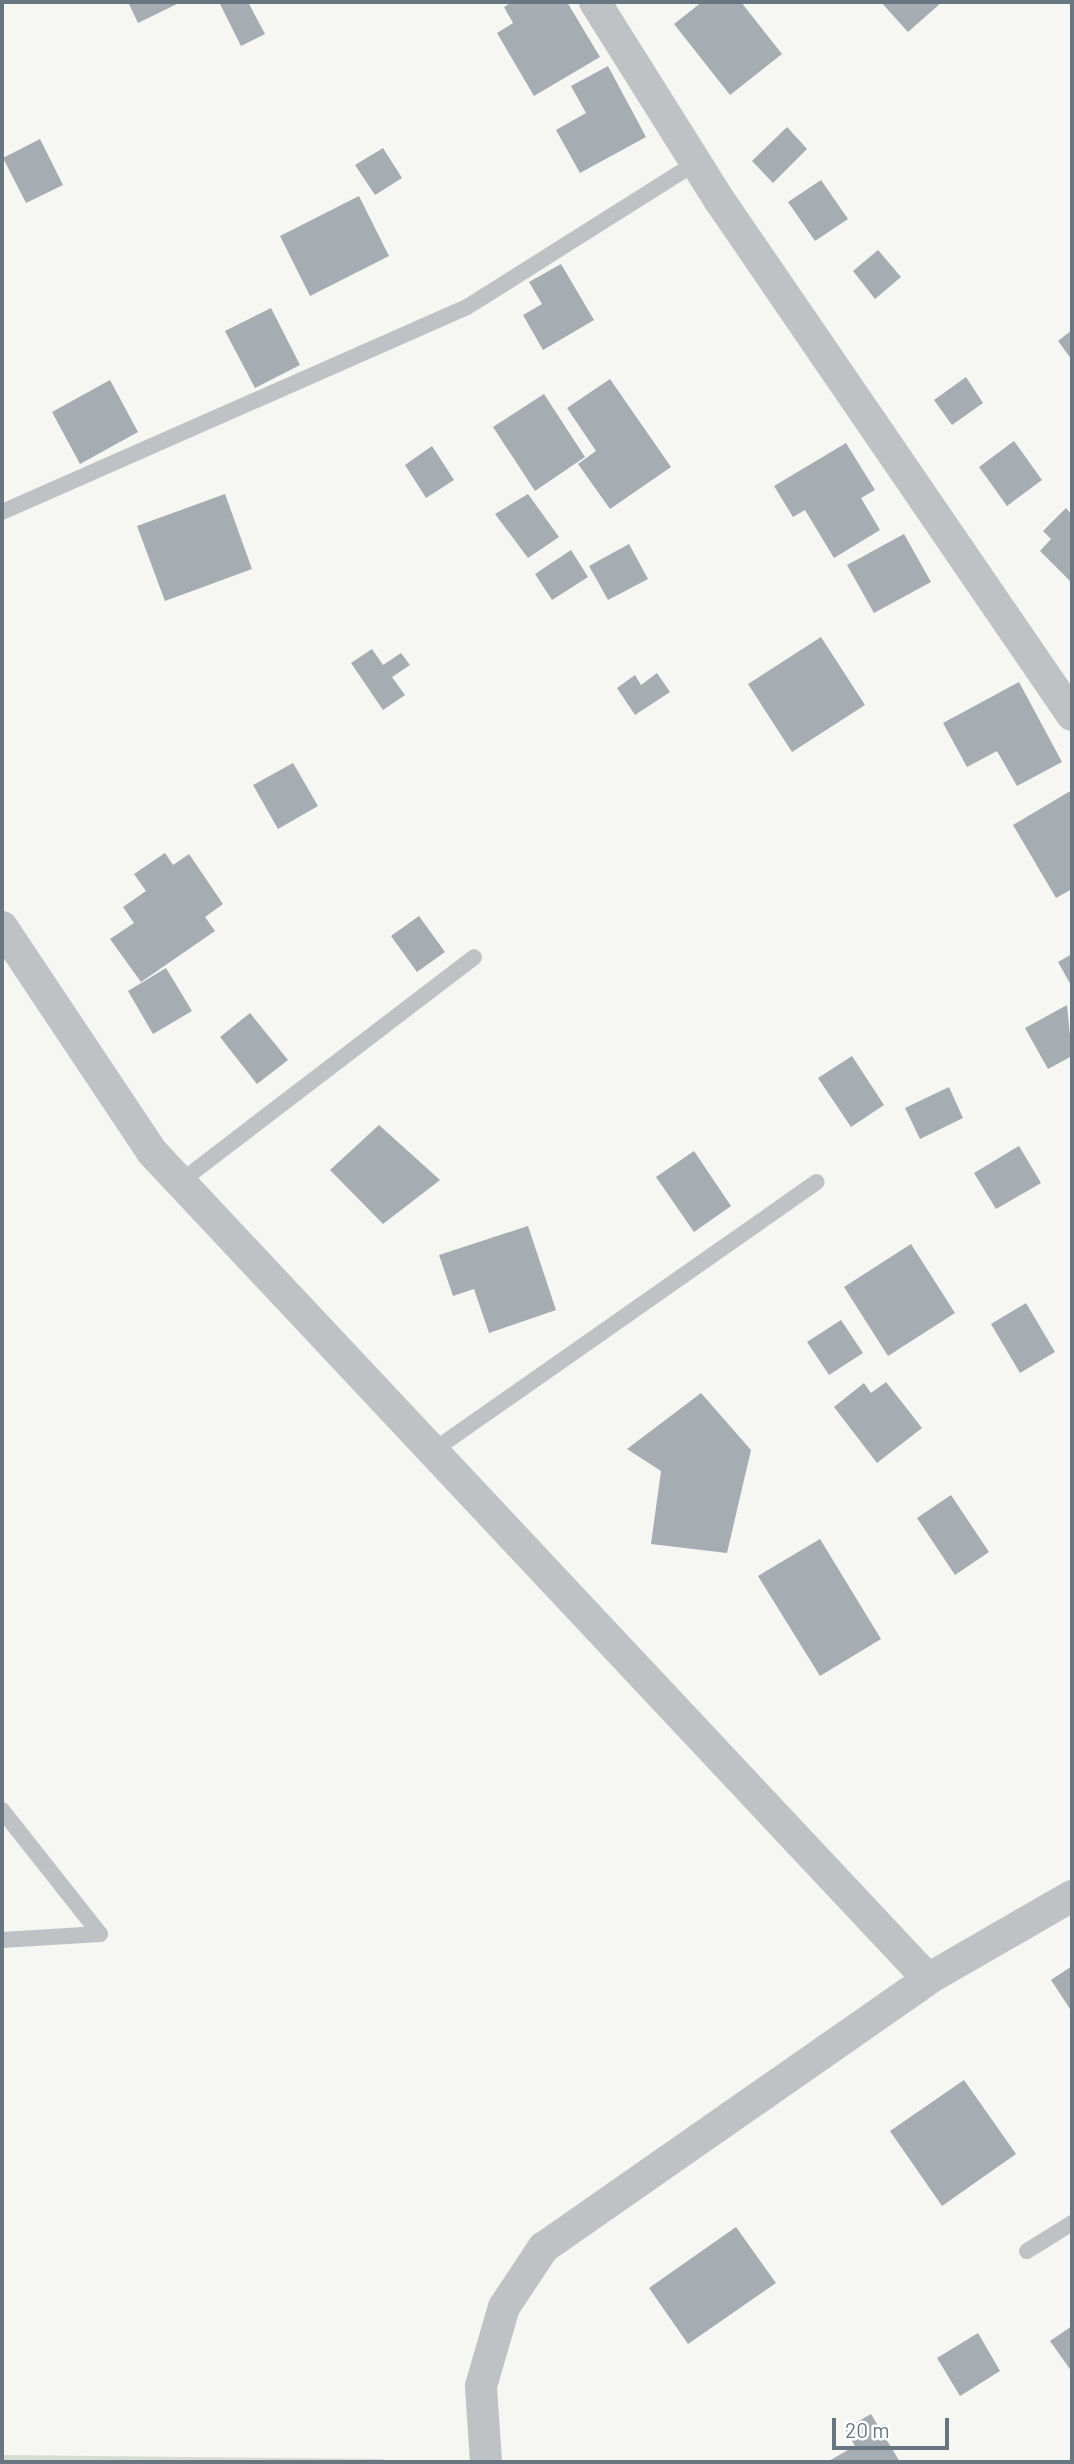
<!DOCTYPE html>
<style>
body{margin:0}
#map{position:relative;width:1074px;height:2464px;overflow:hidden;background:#f6f6f3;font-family:Barlow,sans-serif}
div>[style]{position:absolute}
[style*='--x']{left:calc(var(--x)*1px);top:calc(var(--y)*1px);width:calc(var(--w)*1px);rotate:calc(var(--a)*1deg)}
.green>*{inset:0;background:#d6dbd3}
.building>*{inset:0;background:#a6adb2}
.service>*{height:16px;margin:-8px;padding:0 8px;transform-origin:8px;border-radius:8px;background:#bec2c5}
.minor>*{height:32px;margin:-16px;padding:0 16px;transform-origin:16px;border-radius:16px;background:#bec2c5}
span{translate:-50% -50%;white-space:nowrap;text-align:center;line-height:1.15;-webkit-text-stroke:7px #fff;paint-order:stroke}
.frame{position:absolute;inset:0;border:4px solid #687681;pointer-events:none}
.scale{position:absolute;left:832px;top:2418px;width:117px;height:32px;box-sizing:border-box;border:4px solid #687681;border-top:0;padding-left:9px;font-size:21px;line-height:24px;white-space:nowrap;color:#687681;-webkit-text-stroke:5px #fff;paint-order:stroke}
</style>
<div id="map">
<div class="green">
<i style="clip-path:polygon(2px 2455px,383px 2459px,387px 2462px,2px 2462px)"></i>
</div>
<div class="building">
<i style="clip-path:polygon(128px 2px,181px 2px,138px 23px)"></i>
<i style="clip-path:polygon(219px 2px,248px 2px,265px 34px,241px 46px)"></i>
<i style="clip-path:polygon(512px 2px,567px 2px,600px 57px,534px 96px,497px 33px,513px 23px,504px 7px)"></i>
<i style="clip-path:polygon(702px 2px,741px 2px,782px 54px,730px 95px,674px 24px)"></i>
<i style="clip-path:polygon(881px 2px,942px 2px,908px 32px)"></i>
<i style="clip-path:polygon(608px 66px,646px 137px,580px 173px,556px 130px,586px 113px,571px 86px)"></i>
<i style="clip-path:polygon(787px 127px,807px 149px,773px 183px,752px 161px)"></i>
<i style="clip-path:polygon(40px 139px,63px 185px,26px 203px,3px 158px)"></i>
<i style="clip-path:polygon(383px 148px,402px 178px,375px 195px,355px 165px)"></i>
<i style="clip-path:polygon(821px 180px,848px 219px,815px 241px,788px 202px)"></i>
<i style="clip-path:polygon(359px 196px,389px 256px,310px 296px,280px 236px)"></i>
<i style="clip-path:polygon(878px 250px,901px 277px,875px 299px,853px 271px)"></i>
<i style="clip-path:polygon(561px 264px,594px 320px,543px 350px,523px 315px,542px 304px,529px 282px)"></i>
<i style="clip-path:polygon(271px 308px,300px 365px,255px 388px,225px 331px)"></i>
<i style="clip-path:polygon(1072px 330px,1072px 360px,1058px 341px)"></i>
<i style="clip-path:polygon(966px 377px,983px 403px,952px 425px,934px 400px)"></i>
<i style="clip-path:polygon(610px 379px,671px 467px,610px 509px,578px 464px,596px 451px,567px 408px)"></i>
<i style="clip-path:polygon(110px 380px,138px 432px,80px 464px,52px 412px)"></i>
<i style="clip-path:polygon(544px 394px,585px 457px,535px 491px,493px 427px)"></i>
<i style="clip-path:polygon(1014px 441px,1042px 480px,1007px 506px,979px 467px)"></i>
<i style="clip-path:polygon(846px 443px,875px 490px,861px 498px,880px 530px,834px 558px,805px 510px,793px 517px,774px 486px)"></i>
<i style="clip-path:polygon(432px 446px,454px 480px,426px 498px,405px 465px)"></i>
<i style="clip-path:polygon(225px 494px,252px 569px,165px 601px,137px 526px)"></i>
<i style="clip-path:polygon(528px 494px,559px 537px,528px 558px,495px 514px)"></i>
<i style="clip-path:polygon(1066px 508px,1072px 515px,1072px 583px,1040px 551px,1051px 539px,1043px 531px)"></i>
<i style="clip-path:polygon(904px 534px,931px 582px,874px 613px,847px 565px)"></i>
<i style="clip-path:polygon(629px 544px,648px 579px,608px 600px,589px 566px)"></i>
<i style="clip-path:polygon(571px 550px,588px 577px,552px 600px,535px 574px)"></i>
<i style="clip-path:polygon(821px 637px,865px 705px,792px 752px,748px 684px)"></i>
<i style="clip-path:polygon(372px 649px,383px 665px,401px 653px,410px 665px,392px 677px,405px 695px,383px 710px,351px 663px)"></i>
<i style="clip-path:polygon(657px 673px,670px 692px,635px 715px,617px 688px,635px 675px,641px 685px)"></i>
<i style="clip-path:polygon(1019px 682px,1062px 762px,1017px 786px,997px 751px,967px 767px,943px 723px)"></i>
<i style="clip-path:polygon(293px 763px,318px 806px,278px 829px,253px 785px)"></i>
<i style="clip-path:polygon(1072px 790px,1072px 889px,1056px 898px,1013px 825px)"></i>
<i style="clip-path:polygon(165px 853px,173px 865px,189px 854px,223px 904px,205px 917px,215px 931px,141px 982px,110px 939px,134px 923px,123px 907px,146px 891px,134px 874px)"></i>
<i style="clip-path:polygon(419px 916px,445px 952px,417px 972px,391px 936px)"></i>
<i style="clip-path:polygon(1072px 954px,1072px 987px,1058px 962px)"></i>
<i style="clip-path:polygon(166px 968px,192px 1011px,153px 1034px,128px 991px)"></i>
<i style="clip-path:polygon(1067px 1005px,1072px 1056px,1048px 1069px,1025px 1028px)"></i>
<i style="clip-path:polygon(250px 1013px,288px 1060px,257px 1084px,220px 1037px)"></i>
<i style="clip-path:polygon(852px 1056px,884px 1105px,851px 1127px,818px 1078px)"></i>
<i style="clip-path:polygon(949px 1087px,963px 1118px,920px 1139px,905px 1108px)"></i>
<i style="clip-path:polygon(379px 1125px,440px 1180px,383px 1224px,330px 1170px)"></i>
<i style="clip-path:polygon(1019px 1146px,1041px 1183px,996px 1209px,974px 1173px)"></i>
<i style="clip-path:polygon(694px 1151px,731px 1206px,694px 1232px,656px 1177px)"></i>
<i style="clip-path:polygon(528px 1226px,556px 1310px,489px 1333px,474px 1289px,453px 1296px,439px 1255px)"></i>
<i style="clip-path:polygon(911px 1244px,955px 1313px,888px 1356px,844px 1287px)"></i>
<i style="clip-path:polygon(1026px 1303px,1055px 1352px,1020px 1373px,991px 1324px)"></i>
<i style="clip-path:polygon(841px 1320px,863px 1353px,829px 1375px,807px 1342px)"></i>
<i style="clip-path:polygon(886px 1382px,922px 1428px,877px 1463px,834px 1407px,864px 1383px,871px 1393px)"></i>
<i style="clip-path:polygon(701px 1393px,751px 1450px,727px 1553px,651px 1544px,661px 1471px,627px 1449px)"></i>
<i style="clip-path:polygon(951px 1495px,989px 1552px,955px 1575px,917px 1518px)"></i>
<i style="clip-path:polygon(820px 1539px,881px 1639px,820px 1676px,758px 1576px)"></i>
<i style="clip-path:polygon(1072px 1966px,1072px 2012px,1051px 1980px)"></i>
<i style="clip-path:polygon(964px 2080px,1016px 2154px,942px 2206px,890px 2131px)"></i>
<i style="clip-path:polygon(736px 2227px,776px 2283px,688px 2344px,649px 2288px)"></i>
<i style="clip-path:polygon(1072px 2326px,1072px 2372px,1050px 2341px)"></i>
<i style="clip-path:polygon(978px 2333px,1000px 2371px,960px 2396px,937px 2358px)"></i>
<i style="clip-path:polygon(871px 2414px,900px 2462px,827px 2462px,855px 2446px,845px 2429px)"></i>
</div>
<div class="service">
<i style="--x:2;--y:512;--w:508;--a:-23.79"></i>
<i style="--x:467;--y:307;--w:271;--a:-32.2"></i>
<i style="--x:180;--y:1182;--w:370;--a:-37.4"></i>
<i style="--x:434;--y:1450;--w:467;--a:-35"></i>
<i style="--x:2;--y:1810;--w:158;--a:51.7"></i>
<i style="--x:100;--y:1934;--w:98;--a:176.5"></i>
<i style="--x:1027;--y:2251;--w:53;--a:-31.9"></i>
</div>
<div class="minor">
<i style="--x:595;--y:2;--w:235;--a:57.9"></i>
<i style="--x:720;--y:201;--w:623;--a:55.6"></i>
<i style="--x:2;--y:927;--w:270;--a:56.3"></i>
<i style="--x:152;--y:1152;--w:1134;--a:46.82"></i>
<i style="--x:486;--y:2462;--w:76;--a:-93.8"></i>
<i style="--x:481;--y:2386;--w:82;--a:-73.8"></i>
<i style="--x:504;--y:2307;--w:71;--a:-56.5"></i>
<i style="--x:543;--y:2248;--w:470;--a:-34.9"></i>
<i style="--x:928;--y:1979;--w:166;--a:-30"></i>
</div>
<div class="frame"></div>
<div class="scale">20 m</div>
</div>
